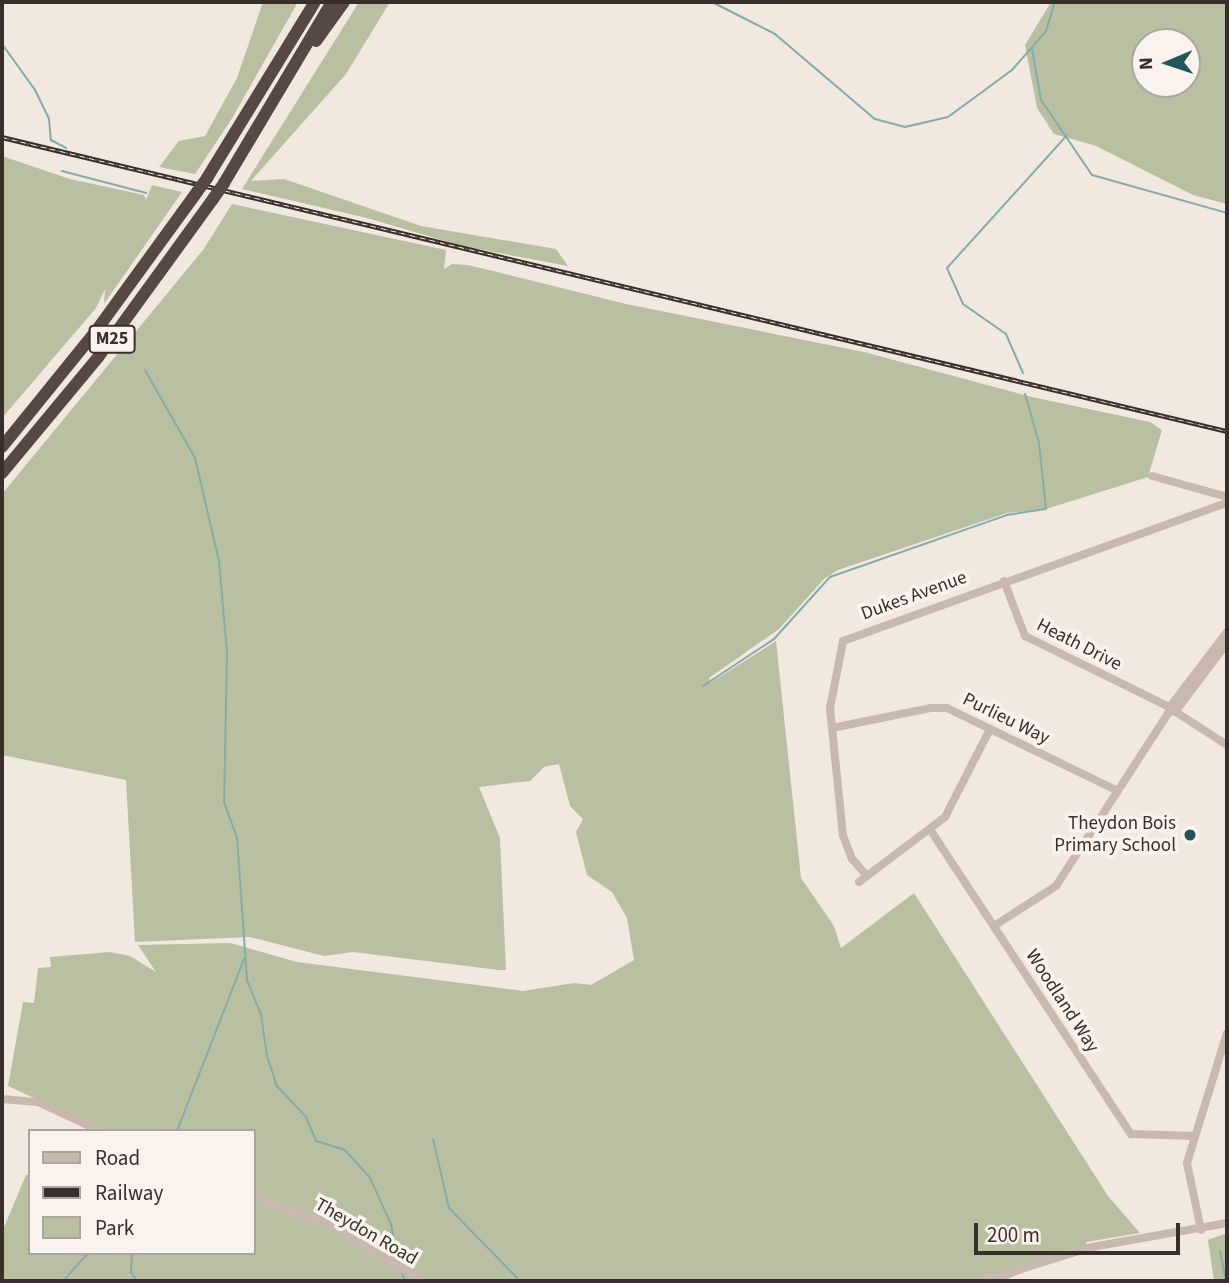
<!DOCTYPE html>
<style>
body{margin:0}
#map{position:relative;width:1229px;height:1283px;overflow:hidden;background:#f1e8e0;font-family:"Source Sans 3",sans-serif}
div>[style]{position:absolute}
[style*='--x']{left:calc(var(--x)*1px);top:calc(var(--y)*1px);width:calc(var(--w)*1px);rotate:calc(var(--a)*1deg)}
.green>*{inset:0;background:#b8c0a1}
.stream>*{height:2px;margin:-1px;padding:0 1px;transform-origin:1px;border-radius:1px;background:#81acab}
.minor>*{height:8px;margin:-4px;padding:0 4px;transform-origin:4px;border-radius:4px;background:#c9b8ad}
.highway>*{height:12px;margin:-6px;padding:0 6px;transform-origin:6px;border-radius:6px;background:#584843}
.rail>*{height:4.5px;margin-top:-2.25px;transform-origin:0;background:repeating-linear-gradient(90deg,#f9f2ed 0 5px,#382e2b 0 10px);box-sizing:border-box;border-block:2px solid #382e2b}
.highway-bridge>*{height:12px;margin:-6px;padding:0 6px;transform-origin:6px;border-radius:6px;background:#584843}
.dots>*{width:19px;height:19px;translate:-50% -50%;box-sizing:border-box;border:4px solid #f9f2ed;border-radius:50%}
span{translate:-50% -50%;white-space:nowrap;text-align:center;line-height:1.15;-webkit-text-stroke:7px #f9f2ed;paint-order:stroke}
.shield-label span{padding:2px 5px;background:#f9f2ed;border:2px solid;border-radius:5px;-webkit-text-stroke-width:0}
.shield-label{font-size:18px;color:#382e2b;font-weight:700}
.street-label{font-size:19px;color:#382e2b}
.poi-label{font-size:19px;color:#382e2b}
.right{translate:-100% -50%;text-align:right}
.frame{position:absolute;inset:0;border:4px solid #382e2b;pointer-events:none}
.legend{position:absolute;left:28px;top:1129px;width:228px;height:126px;box-sizing:border-box;background:#f9f2ed;border:2px solid #aca49f;margin:0;padding:9px 12px;list-style:none;font-size:21px;color:#382e2b}
.legend li{display:flex;align-items:center;gap:14px;height:35px}
.legend b{width:35px;border:2px solid #aca49f}
.north{position:absolute;left:1131px;top:28px;width:70px;height:70px;box-sizing:border-box;background:#f9f2ed;border:2px solid #aca49f;border-radius:50%;rotate:268deg;font-size:19px;font-weight:700;line-height:28px;text-align:center;color:#382e2b}
.north::after{content:'';display:block;margin:auto;width:24px;height:32px;background:#235656;clip-path:polygon(50% 0,100% 100%,50% 72%,0 100%)}
.scale{position:absolute;left:974px;top:1223px;width:206px;height:32px;box-sizing:border-box;border:4px solid #382e2b;border-top:0;padding-left:9px;font-size:21px;line-height:24px;white-space:nowrap;color:#382e2b;-webkit-text-stroke:5px #f9f2ed;paint-order:stroke}
</style>
<div id="map">
<div class="green">
<i style="clip-path:polygon(263px 2px,298px 2px,231px 120px,195px 174px,159px 167px,179px 141px,205px 136px,237px 78px)"></i>
<i style="clip-path:polygon(359px 2px,390px 2px,346px 74px,251px 181px,284px 179px,421px 226px,556px 249px,568px 266px,462px 246px,367px 218px,242px 189px)"></i>
<i style="clip-path:polygon(evenodd,1051px 2px,1227px 2px,1227px 204px,1193px 195px,1096px 146px,1054px 134px,1037px 108px,1025px 45px,1051px 2px,1145px 42px,1187px 42px,1187px 84px,1145px 84px,1145px 42px)"></i>
<i style="clip-path:polygon(2px 156px,70px 179px,144px 195px,146px 200px,152px 185px,182px 192px,104px 304px,105px 289px,96px 308px,2px 418px)"></i>
<i style="clip-path:polygon(232px 204px,446px 250px,444px 269px,452px 264px,468px 265px,626px 304px,864px 352px,1032px 397px,1150px 422px,1162px 430px,1148px 477px,1043px 510px,1007px 513px,838px 570px,824px 579px,779px 629px,709px 678px,710px 683px,776px 641px,801px 878px,834px 926px,841px 948px,914px 893px,1108px 1196px,1140px 1233px,1086px 1242px,1087px 1245px,1003px 1281px,2px 1281px,2px 1232px,26px 1175px,30px 1175px,30px 1253px,254px 1253px,254px 1131px,106px 1131px,8px 1086px,23px 1002px,34px 1003px,38px 968px,51px 967px,50px 957px,110px 952px,130px 956px,156px 972px,138px 945px,230px 943px,297px 962px,523px 991px,574px 983px,591px 985px,634px 960px,627px 918px,612px 892px,587px 875px,576px 832px,583px 819px,570px 806px,559px 764px,544px 767px,530px 781px,479px 787px,500px 838px,506px 970px,499px 970px,353px 952px,324px 956px,250px 937px,135px 942px,126px 780px,2px 755px,2px 494px,203px 250px)"></i>
<i style="clip-path:polygon(1227px 1233px,1227px 1281px,1214px 1281px,1208px 1240px)"></i>
</div>
<div class="stream">
<i style="--x:712;--y:2;--w:71;--a:26.9"></i>
<i style="--x:775;--y:34;--w:131;--a:40.4"></i>
<i style="--x:875;--y:119;--w:31;--a:15"></i>
<i style="--x:905;--y:127;--w:44;--a:-13.1"></i>
<i style="--x:948;--y:117;--w:79;--a:-36.3"></i>
<i style="--x:1012;--y:70;--w:52;--a:-48.9"></i>
<i style="--x:1046;--y:31;--w:30;--a:-73"></i>
<i style="--x:2;--y:44;--w:57;--a:54.3"></i>
<i style="--x:35;--y:90;--w:32;--a:64"></i>
<i style="--x:49;--y:119;--w:21;--a:85"></i>
<i style="--x:51;--y:140;--w:17;--a:28"></i>
<i style="--x:1032;--y:49;--w:52;--a:80"></i>
<i style="--x:1041;--y:100;--w:91;--a:55.8"></i>
<i style="--x:1092;--y:175;--w:140;--a:15.7"></i>
<i style="--x:62;--y:171;--w:87;--a:14.7"></i>
<i style="--x:145;--y:370;--w:101;--a:60.4"></i>
<i style="--x:195;--y:458;--w:106;--a:76.9"></i>
<i style="--x:219;--y:561;--w:91;--a:85"></i>
<i style="--x:227;--y:652;--w:150;--a:91.1"></i>
<i style="--x:224;--y:802;--w:37;--a:70"></i>
<i style="--x:237;--y:837;--w:143;--a:86"></i>
<i style="--x:247;--y:980;--w:37;--a:68"></i>
<i style="--x:261;--y:1014;--w:42;--a:81.9"></i>
<i style="--x:267;--y:1056;--w:32;--a:72"></i>
<i style="--x:277;--y:1086;--w:42;--a:46.9"></i>
<i style="--x:306;--y:1117;--w:26;--a:67"></i>
<i style="--x:316;--y:1141;--w:30;--a:17"></i>
<i style="--x:345;--y:1150;--w:38;--a:48"></i>
<i style="--x:370;--y:1178;--w:51;--a:65.5"></i>
<i style="--x:391;--y:1224;--w:41;--a:78.7"></i>
<i style="--x:1023;--y:373;--w:43;--a:-113.6"></i>
<i style="--x:1006;--y:334;--w:52;--a:-145.1"></i>
<i style="--x:963;--y:304;--w:39;--a:-114"></i>
<i style="--x:947;--y:268;--w:179;--a:-47.9"></i>
<i style="--x:703;--y:686;--w:85;--a:-33.5"></i>
<i style="--x:774;--y:639;--w:84;--a:-47.9"></i>
<i style="--x:830;--y:577;--w:188;--a:-19.3"></i>
<i style="--x:1007;--y:515;--w:39;--a:-9"></i>
<i style="--x:1046;--y:509;--w:66;--a:-96.1"></i>
<i style="--x:1039;--y:443;--w:51;--a:-105.9"></i>
<i style="--x:177;--y:1131;--w:185;--a:-68.7"></i>
<i style="--x:433;--y:1139;--w:71;--a:76.9"></i>
<i style="--x:449;--y:1208;--w:102;--a:45.8"></i>
<i style="--x:1220;--y:1251;--w:31;--a:79"></i>
<i style="--x:132;--y:1253;--w:19;--a:93"></i>
<i style="--x:131;--y:1272;--w:11;--a:56"></i>
<i style="--x:402;--y:1272;--w:9;--a:72"></i>
<i style="--x:63;--y:1281;--w:38;--a:-48"></i>
</div>
<div class="minor">
<i style="--x:1152;--y:476;--w:78;--a:15.6"></i>
<i style="--x:1004;--y:581;--w:59;--a:69.1"></i>
<i style="--x:1025;--y:636;--w:156;--a:26.2"></i>
<i style="--x:1165;--y:705;--w:74;--a:32.8"></i>
<i style="--x:1169;--y:708;--w:96;--a:-52.7"></i>
<i style="--x:1175;--y:712;--w:86;--a:-53"></i>
<i style="--x:832;--y:728;--w:100;--a:-11.5"></i>
<i style="--x:930;--y:708;--w:17;--a:0"></i>
<i style="--x:947;--y:708;--w:190;--a:25.9"></i>
<i style="--x:931;--y:831;--w:363;--a:56.6"></i>
<i style="--x:1131;--y:1134;--w:64;--a:1.8"></i>
<i style="--x:867;--y:876;--w:23;--a:-131"></i>
<i style="--x:852;--y:859;--w:25;--a:-111"></i>
<i style="--x:843;--y:836;--w:129;--a:-95.8"></i>
<i style="--x:830;--y:708;--w:68;--a:-79"></i>
<i style="--x:843;--y:641;--w:408;--a:-19.8"></i>
<i style="--x:859;--y:882;--w:108;--a:-37.1"></i>
<i style="--x:945;--y:817;--w:99;--a:-62.9"></i>
<i style="--x:994;--y:926;--w:74;--a:-32.8"></i>
<i style="--x:1056;--y:886;--w:211;--a:-57"></i>
<i style="--x:2;--y:1099;--w:36;--a:5"></i>
<i style="--x:38;--y:1102;--w:68;--a:25.1"></i>
<i style="--x:254;--y:1197;--w:85;--a:20.8"></i>
<i style="--x:333;--y:1227;--w:104;--a:31.2"></i>
<i style="--x:1201;--y:1230;--w:68;--a:-101.8"></i>
<i style="--x:1187;--y:1163;--w:136;--a:-72.9"></i>
<i style="--x:982;--y:1281;--w:115;--a:-17.2"></i>
<i style="--x:1092;--y:1247;--w:137;--a:-10.1"></i>
</div>
<div class="highway">
<i style="--x:316;--y:41;--w:48;--a:-54.3"></i>
<i style="--x:207;--y:178;--w:206;--a:-58.5"></i>
<i style="--x:224;--y:183;--w:211;--a:-59.2"></i>
<i style="--x:2;--y:447;--w:149;--a:-51"></i>
<i style="--x:96;--y:331;--w:172;--a:-54"></i>
<i style="--x:2;--y:473;--w:152;--a:-50.3"></i>
<i style="--x:99;--y:356;--w:194;--a:-54"></i>
</div>
<div class="rail">
<i style="--x:2;--y:137;--w:1260;--a:13.5"></i>
</div>
<div class="highway-bridge">
<i style="--x:197;--y:192;--w:17;--a:-54"></i>
<i style="--x:213;--y:199;--w:19;--a:-55"></i>
</div>
<div class="dots">
<i style="left:1190px;top:835px;background:#235656"></i>
</div>
<div class="shield-label">
<span style="left:112px;top:339px">M25</span>
</div>
<div class="street-label">
<span style="left:914px;top:596px;rotate:-20deg">Dukes Avenue</span>
<span style="left:1079px;top:645px;rotate:27deg">Heath Drive</span>
<span style="left:1006px;top:719px;rotate:26deg">Purlieu Way</span>
<span style="left:1062px;top:1001px;rotate:57deg">Woodland Way</span>
<span style="left:366px;top:1232px;rotate:30deg">Theydon Road</span>
</div>
<div class="poi-label">
<span class="right" style="left:1176px;top:835px">Theydon Bois<br>Primary School</span>
</div>
<div class="frame"></div>
<ul class="legend">
<li><b style="height:9px;background:#c9b8ad"></b>Road</li>
<li><b style="height:9px;background:#382e2b"></b>Railway</li>
<li><b style="height:19px;background:#b8c0a1"></b>Park</li>
</ul>
<div class="north">N</div>
<div class="scale">200 m</div>
</div>
